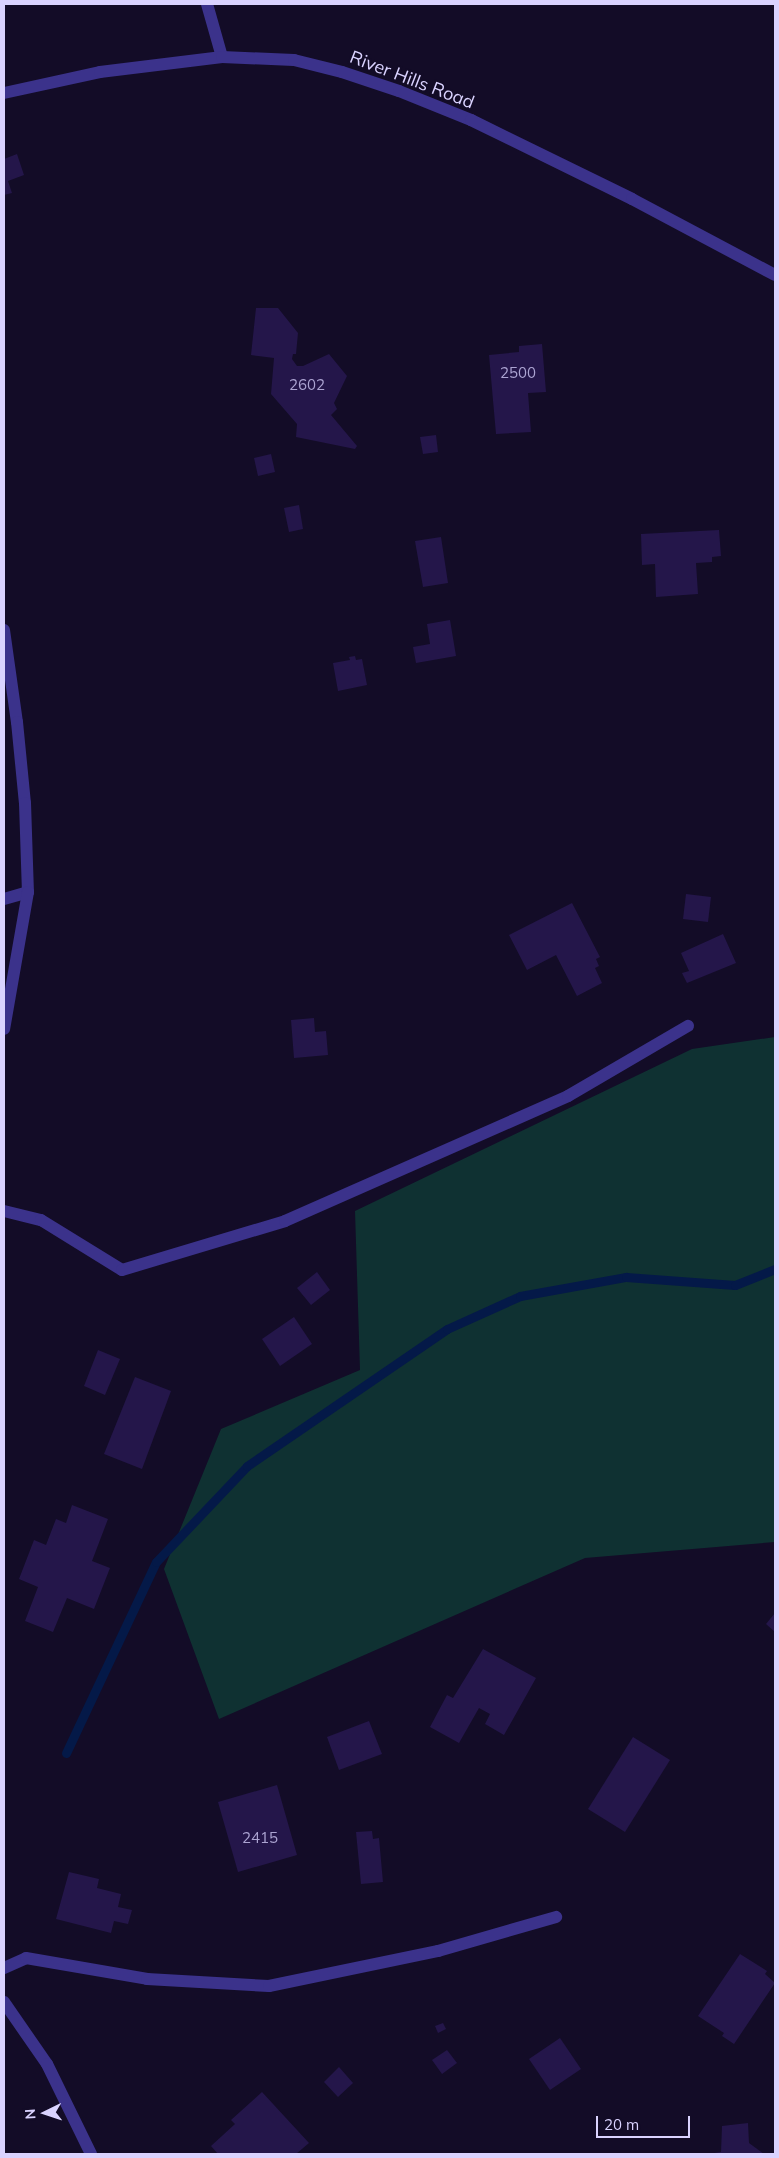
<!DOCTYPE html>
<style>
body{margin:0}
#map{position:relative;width:779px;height:2158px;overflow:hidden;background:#130c27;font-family:Mulish,sans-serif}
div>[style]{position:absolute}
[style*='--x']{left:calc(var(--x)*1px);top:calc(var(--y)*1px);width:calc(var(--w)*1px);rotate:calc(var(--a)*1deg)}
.green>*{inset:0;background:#0f3132}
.stream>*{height:9px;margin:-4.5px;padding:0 4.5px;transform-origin:4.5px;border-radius:4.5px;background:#041948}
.building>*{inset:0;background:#24164a}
.service>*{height:12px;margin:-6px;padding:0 6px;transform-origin:6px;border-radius:6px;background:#3b328b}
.minor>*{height:12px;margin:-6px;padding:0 6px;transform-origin:6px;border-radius:6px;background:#3b328b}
.tertiary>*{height:12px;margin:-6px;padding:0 6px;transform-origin:6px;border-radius:6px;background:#3b328b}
span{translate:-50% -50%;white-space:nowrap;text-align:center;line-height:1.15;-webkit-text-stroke:4px #130c27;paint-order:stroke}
.number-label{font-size:15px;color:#aca4d2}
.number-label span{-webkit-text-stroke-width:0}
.street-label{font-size:18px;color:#dad3ff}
.frame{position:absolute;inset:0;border:5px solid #dad3ff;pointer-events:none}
.north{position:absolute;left:20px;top:2088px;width:50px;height:50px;-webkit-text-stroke:4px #130c27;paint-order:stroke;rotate:266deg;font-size:14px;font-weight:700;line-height:20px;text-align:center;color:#dad3ff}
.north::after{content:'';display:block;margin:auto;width:18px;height:22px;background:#dad3ff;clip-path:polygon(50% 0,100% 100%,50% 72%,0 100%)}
.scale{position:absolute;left:596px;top:2116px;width:94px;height:22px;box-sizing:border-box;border:2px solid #dad3ff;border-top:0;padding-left:6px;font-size:15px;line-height:18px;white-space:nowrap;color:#dad3ff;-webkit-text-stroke:4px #130c27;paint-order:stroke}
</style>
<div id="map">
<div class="green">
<i style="clip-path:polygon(775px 1037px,775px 1542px,585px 1558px,219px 1719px,164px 1569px,221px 1429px,360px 1370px,355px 1211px,692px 1049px)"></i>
</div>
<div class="stream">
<i style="--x:66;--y:1753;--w:211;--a:-64.8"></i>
<i style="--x:156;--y:1562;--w:132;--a:-46.5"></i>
<i style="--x:247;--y:1466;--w:242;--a:-34.4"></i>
<i style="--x:447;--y:1329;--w:80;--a:-24.3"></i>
<i style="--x:520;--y:1296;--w:108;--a:-10.2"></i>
<i style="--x:626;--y:1277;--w:109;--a:4.2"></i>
<i style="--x:735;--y:1285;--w:43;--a:-21.8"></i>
</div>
<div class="building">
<i style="clip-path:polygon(17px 154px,24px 175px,8px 181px,12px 193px,4px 195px,4px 159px)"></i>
<i style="clip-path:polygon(256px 308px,278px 308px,298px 333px,296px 354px,293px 354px,292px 359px,297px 366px,303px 366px,329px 354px,347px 376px,334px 403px,337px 409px,331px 415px,357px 446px,355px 449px,296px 437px,297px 424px,271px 394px,274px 358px,251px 355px)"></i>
<i style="clip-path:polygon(542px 344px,546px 392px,528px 393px,531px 432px,496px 434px,489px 355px,519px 352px,519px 346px)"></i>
<i style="clip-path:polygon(436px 435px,438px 452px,423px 454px,420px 437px)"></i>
<i style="clip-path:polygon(271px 454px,275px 472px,258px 476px,254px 458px)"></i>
<i style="clip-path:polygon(299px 505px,303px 529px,289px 532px,284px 508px)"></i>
<i style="clip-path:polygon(719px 530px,721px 556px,712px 557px,712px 562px,696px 563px,698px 594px,656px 597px,655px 564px,642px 565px,641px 534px)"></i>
<i style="clip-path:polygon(441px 537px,448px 583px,423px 587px,415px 541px)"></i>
<i style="clip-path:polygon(450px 620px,456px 656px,416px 663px,413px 647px,430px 644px,427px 624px)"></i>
<i style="clip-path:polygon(355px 656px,356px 660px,362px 659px,367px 685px,338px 691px,333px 663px,350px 660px,349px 657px)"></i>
<i style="clip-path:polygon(686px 894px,711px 897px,708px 922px,683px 919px)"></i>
<i style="clip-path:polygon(572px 903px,600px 957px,596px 959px,599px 966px,595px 968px,602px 983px,577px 996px,556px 955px,527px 970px,509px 935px)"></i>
<i style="clip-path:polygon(723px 934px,736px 963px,687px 983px,682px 973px,689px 971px,681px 953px)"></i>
<i style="clip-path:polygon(314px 1018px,315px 1032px,326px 1031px,328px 1055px,294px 1058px,291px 1020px)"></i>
<i style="clip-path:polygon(317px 1272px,330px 1290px,311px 1305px,297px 1288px)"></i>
<i style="clip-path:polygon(294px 1317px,312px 1344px,280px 1366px,262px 1339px)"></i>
<i style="clip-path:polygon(98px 1350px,120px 1359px,105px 1395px,84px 1386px)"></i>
<i style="clip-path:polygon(135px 1377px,171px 1391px,142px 1469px,104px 1454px)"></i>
<i style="clip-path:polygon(72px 1505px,108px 1519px,92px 1561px,110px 1568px,94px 1609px,67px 1598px,53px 1632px,25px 1621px,38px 1587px,19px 1579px,34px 1540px,46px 1545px,56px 1519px,66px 1523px)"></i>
<i style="clip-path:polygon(775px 1613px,775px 1632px,766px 1624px)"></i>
<i style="clip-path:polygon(483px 1649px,536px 1678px,504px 1735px,485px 1724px,490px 1714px,479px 1708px,459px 1743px,430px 1727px,447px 1695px,453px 1698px)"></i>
<i style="clip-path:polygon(369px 1721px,382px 1754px,339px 1770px,327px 1737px)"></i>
<i style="clip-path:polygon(633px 1737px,670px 1760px,625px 1832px,588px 1809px)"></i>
<i style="clip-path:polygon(277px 1785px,297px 1855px,238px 1872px,218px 1802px)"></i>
<i style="clip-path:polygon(372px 1831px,373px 1839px,379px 1838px,383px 1882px,361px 1884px,356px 1832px)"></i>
<i style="clip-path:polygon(69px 1872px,99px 1879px,97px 1888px,121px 1894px,118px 1907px,132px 1910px,128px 1924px,114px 1921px,111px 1933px,56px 1919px)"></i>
<i style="clip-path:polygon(740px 1954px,767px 1971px,765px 1974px,775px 1983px,734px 2044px,722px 2036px,724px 2033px,698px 2016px)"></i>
<i style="clip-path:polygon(443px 2023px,446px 2029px,438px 2033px,435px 2026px)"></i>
<i style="clip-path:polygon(560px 2038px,581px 2069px,550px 2090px,529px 2059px)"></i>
<i style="clip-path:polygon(447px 2050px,457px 2063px,442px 2074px,432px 2060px)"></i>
<i style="clip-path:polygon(339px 2067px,353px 2083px,338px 2097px,324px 2082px)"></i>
<i style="clip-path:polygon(262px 2092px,309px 2143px,296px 2154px,218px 2154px,211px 2146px,235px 2124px,231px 2120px)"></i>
<i style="clip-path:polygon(748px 2123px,749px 2143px,764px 2154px,708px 2154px,721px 2152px,722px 2126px)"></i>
</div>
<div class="service">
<i style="--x:4;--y:1211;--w:38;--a:14"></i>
<i style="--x:41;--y:1220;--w:95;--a:31.7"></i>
<i style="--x:122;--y:1270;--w:170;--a:-16.7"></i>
<i style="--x:285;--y:1221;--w:309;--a:-23.8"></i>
<i style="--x:568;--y:1096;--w:139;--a:-30.3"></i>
<i style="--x:4;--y:1968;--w:24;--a:-24"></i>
<i style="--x:26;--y:1958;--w:123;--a:9.8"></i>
<i style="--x:147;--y:1979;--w:122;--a:3.3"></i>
<i style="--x:269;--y:1986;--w:173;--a:-11.7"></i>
<i style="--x:438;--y:1951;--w:123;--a:-16.1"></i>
</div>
<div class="minor">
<i style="--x:207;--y:4;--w:55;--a:74.2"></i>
<i style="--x:4;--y:899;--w:25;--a:-16"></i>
</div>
<div class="tertiary">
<i style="--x:4;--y:93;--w:98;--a:-12.3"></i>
<i style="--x:100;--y:72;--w:123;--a:-7"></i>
<i style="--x:222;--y:57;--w:72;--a:2.4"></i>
<i style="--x:294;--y:60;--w:49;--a:14"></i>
<i style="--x:342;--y:72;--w:60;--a:18.4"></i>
<i style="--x:399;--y:91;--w:78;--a:21.9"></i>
<i style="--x:471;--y:120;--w:179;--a:26.1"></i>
<i style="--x:632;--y:199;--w:162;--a:28"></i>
<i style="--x:4;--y:630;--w:93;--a:82"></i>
<i style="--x:17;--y:722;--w:81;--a:84.4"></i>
<i style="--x:25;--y:803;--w:89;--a:88.1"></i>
<i style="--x:28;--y:892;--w:139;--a:99.9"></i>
<i style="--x:4;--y:2002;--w:75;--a:55.3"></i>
<i style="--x:47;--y:2064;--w:100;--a:63.9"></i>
</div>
<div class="number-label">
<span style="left:518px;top:373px">2500</span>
<span style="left:307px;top:385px">2602</span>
<span style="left:260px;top:1838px">2415</span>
</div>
<div class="street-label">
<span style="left:412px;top:80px;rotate:21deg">River Hills Road</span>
</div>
<div class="frame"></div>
<div class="north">N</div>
<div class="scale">20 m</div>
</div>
